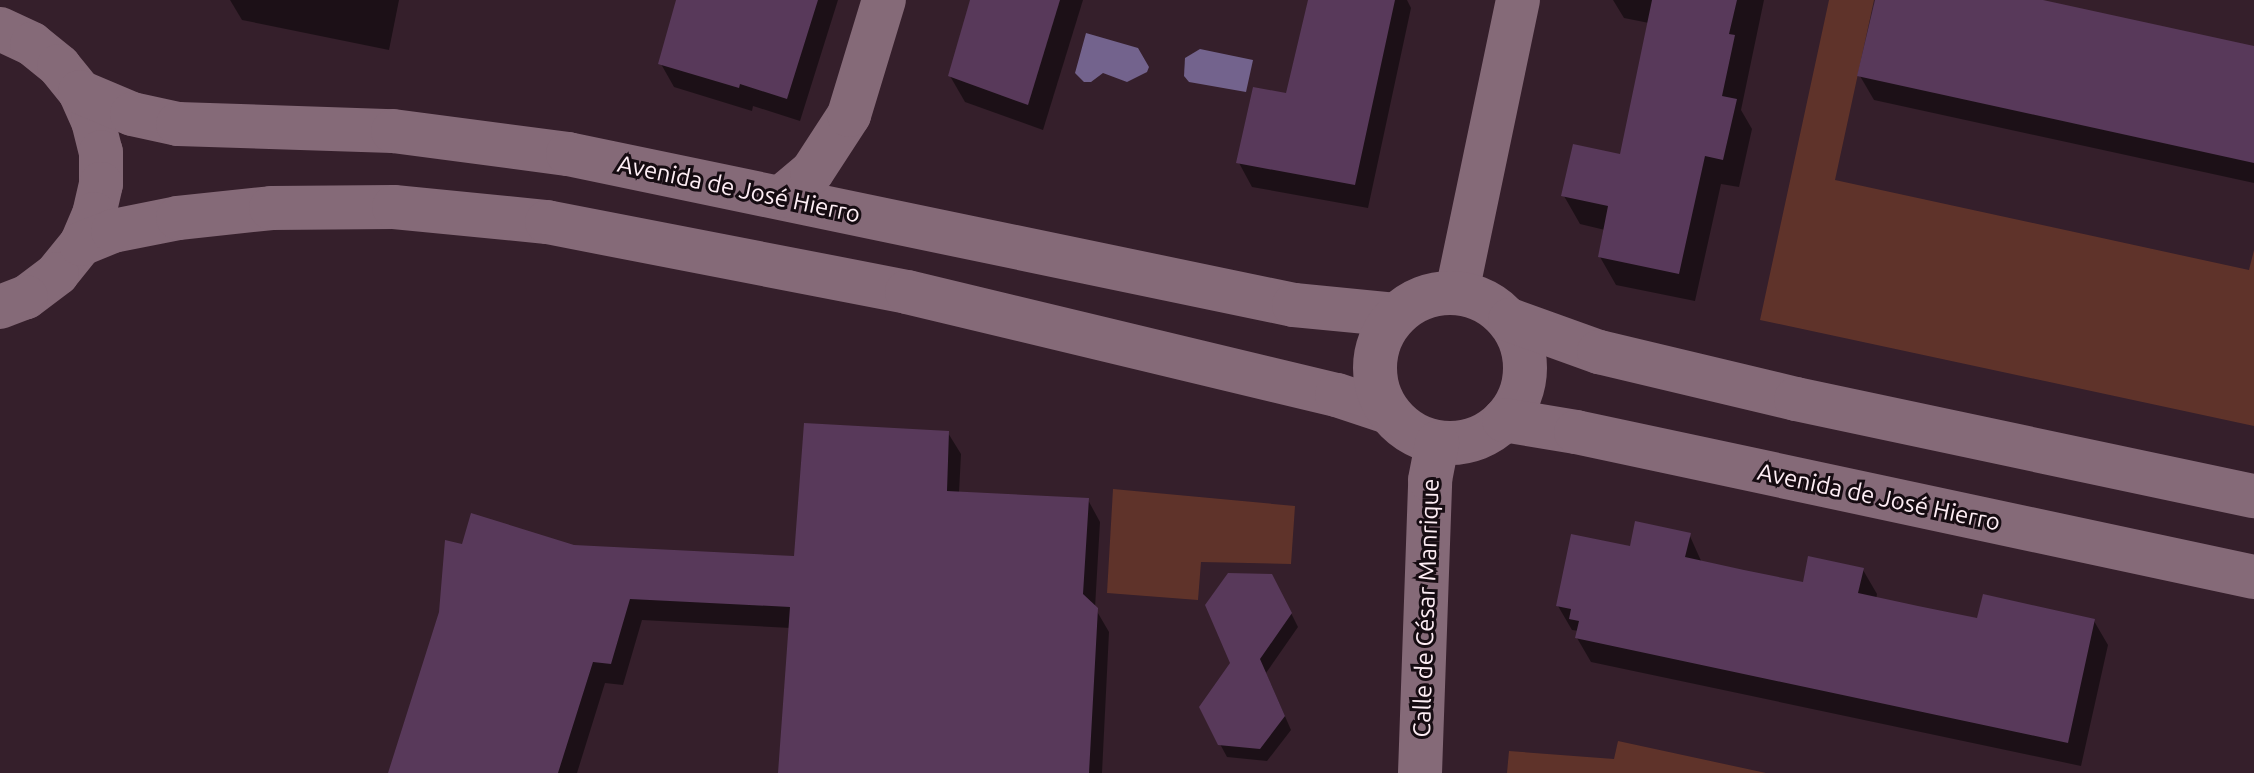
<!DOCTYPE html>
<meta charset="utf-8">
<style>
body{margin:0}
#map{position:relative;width:2254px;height:773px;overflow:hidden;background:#351f2b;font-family:Ubuntu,sans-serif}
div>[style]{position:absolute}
.green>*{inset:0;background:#5f332a}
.water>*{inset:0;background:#73638d}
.shadow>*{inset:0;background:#0007}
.building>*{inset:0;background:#58395a}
.street>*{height:44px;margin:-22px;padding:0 22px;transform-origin:22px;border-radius:22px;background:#856a78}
.street>.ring{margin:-22px;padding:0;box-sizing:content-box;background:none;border:44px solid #856a78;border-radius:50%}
span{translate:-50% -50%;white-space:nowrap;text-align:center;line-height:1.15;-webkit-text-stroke:6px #160c12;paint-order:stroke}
.street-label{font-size:24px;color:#feeef5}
</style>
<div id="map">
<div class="green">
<div style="clip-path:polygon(1829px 0,1874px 0,1835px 180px,2249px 270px,2254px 250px,2254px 426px,1760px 320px)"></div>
<div style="clip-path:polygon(1113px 489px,1295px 506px,1291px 564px,1201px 562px,1198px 600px,1107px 593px)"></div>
<div style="clip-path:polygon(1618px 741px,1766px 773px,1507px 773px,1509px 751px,1614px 759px)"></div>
</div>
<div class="water">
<div style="clip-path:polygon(1086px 33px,1138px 48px,1149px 67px,1147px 72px,1127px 82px,1103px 73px,1091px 82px,1084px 82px,1075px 73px)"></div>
<div style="clip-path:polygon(1200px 49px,1253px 60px,1246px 92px,1189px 82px,1184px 76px,1185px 58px)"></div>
</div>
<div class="shadow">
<div style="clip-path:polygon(230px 0,399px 0,389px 50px,242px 20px)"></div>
<div style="clip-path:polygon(680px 0,838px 0,800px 121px,753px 106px,752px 111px,674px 87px,661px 64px)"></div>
<div style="clip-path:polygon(973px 0,1083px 0,1043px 130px,965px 102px,950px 76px)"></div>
<div style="clip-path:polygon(1309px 0,1407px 0,1411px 8px,1368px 208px,1252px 187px,1239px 163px,1288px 96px)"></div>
<div style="clip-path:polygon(1613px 0,1764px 0,1741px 110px,1752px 129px,1739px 187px,1721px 184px,1695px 301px,1616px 285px,1600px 257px,1605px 230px,1580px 224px,1564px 196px,1621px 157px,1649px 23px,1624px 18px)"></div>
<div style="clip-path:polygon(1877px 0,2037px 0,2254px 47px,2254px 183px,1874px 100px,1860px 76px)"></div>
<div style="clip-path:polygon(948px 433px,961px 454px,959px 493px,1088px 500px,1100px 522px,1095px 608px,1109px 632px,1102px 773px,780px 773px,791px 628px,642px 620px,623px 685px,605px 683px,577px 773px,390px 773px,463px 546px,574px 547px,796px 558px)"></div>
<div style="clip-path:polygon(1689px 534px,1702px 563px,1805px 584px,1863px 570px,1877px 594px,1876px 599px,1979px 621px,2094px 621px,2108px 645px,2081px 766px,1591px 662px,1577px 638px,1579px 631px,1572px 630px,1558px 606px,1632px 548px)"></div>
<div style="clip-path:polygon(1279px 589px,1298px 627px,1266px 673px,1291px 730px,1267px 761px,1227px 757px,1220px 744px)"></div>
</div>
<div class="building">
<div style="clip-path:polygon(676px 0,818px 0,787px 99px,740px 84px,739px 88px,658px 64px)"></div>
<div style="clip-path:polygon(970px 0,1060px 0,1028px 105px,948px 76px)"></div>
<div style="clip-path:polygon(1308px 0,1395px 0,1355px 185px,1236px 163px,1253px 87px,1286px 93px)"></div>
<div style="clip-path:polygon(1652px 0,1737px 0,1729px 34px,1735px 35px,1722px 96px,1737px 99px,1723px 160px,1705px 156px,1679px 274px,1598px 257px,1608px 206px,1561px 196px,1573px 144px,1620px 154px)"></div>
<div style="clip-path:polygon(1875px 0,2043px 0,2254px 46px,2254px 163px,1857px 76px)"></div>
<div style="clip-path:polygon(804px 423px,949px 431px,947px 491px,1089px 498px,1083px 594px,1098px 608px,1089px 773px,778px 773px,790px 607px,630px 599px,611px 664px,593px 662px,558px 773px,388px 773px,439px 612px,445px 540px,462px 544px,471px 513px,574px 545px,794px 556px)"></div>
<div style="clip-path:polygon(1635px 521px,1691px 533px,1685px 557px,1744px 570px,1803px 582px,1808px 556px,1864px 568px,1858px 593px,1918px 606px,1977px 618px,1983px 594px,2095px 619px,2068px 743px,1575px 638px,1579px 621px,1569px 619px,1571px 609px,1556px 606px,1571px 534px,1630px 546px)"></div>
<div style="clip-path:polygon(1228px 573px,1272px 574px,1292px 613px,1260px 659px,1285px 716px,1260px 749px,1218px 745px,1199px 707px,1230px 663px,1205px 605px)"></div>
</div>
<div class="street">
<div style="left:0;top:29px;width:35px;rotate:25deg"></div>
<div style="left:32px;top:44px;width:35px;rotate:39deg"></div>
<div style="left:59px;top:66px;width:33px;rotate:51deg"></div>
<div style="left:80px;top:92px;width:32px;rotate:66deg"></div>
<div style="left:93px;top:121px;width:32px;rotate:76deg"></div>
<div style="left:101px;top:152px;width:32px;rotate:90deg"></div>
<div style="left:101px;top:184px;width:31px;rotate:103deg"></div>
<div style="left:94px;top:214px;width:33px;rotate:113deg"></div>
<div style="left:81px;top:244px;width:38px;rotate:129deg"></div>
<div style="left:57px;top:274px;width:39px;rotate:143deg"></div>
<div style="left:26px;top:297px;width:28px;rotate:159deg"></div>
<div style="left:80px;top:92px;width:56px;rotate:22.9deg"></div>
<div style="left:132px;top:114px;width:47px;rotate:12.3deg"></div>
<div style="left:178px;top:124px;width:215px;rotate:1.9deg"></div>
<div style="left:393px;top:131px;width:177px;rotate:7.5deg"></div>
<div style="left:568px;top:154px;width:742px;rotate:11.75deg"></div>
<div style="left:1294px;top:305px;width:102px;rotate:5.6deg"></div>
<div style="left:783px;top:196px;width:38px;rotate:-40deg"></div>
<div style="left:812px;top:172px;width:68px;rotate:-57deg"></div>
<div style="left:849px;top:115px;width:120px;rotate:-73.1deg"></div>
<div style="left:81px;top:244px;width:35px;rotate:-22deg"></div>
<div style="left:113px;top:231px;width:66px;rotate:-11.3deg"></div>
<div style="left:178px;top:218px;width:94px;rotate:-6.1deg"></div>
<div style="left:271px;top:208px;width:123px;rotate:-0.5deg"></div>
<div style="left:394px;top:207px;width:154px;rotate:5.6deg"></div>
<div style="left:547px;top:222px;width:367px;rotate:11deg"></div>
<div style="left:907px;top:292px;width:442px;rotate:13.5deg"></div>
<div style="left:1337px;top:395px;width:54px;rotate:18.4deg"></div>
<div style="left:1457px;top:292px;width:298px;rotate:-78.2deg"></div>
<div class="ring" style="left:1375px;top:293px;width:106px;height:106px"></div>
<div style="left:1510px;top:320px;width:95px;rotate:19.8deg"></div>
<div style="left:1599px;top:352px;width:203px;rotate:13.4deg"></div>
<div style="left:1796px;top:399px;width:468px;rotate:12deg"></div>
<div style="left:1504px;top:420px;width:73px;rotate:9.5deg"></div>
<div style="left:1576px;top:432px;width:693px;rotate:12.07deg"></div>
<div style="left:1420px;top:773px;width:293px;rotate:-88deg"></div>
<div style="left:1430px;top:480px;width:38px;rotate:-79deg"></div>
</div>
<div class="street-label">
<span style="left:739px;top:189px;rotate:12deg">Avenida de José Hierro</span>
<span style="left:1879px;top:497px;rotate:12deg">Avenida de José Hierro</span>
<span style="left:1426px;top:608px;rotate:-88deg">Calle de César Manrique</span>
</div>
</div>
